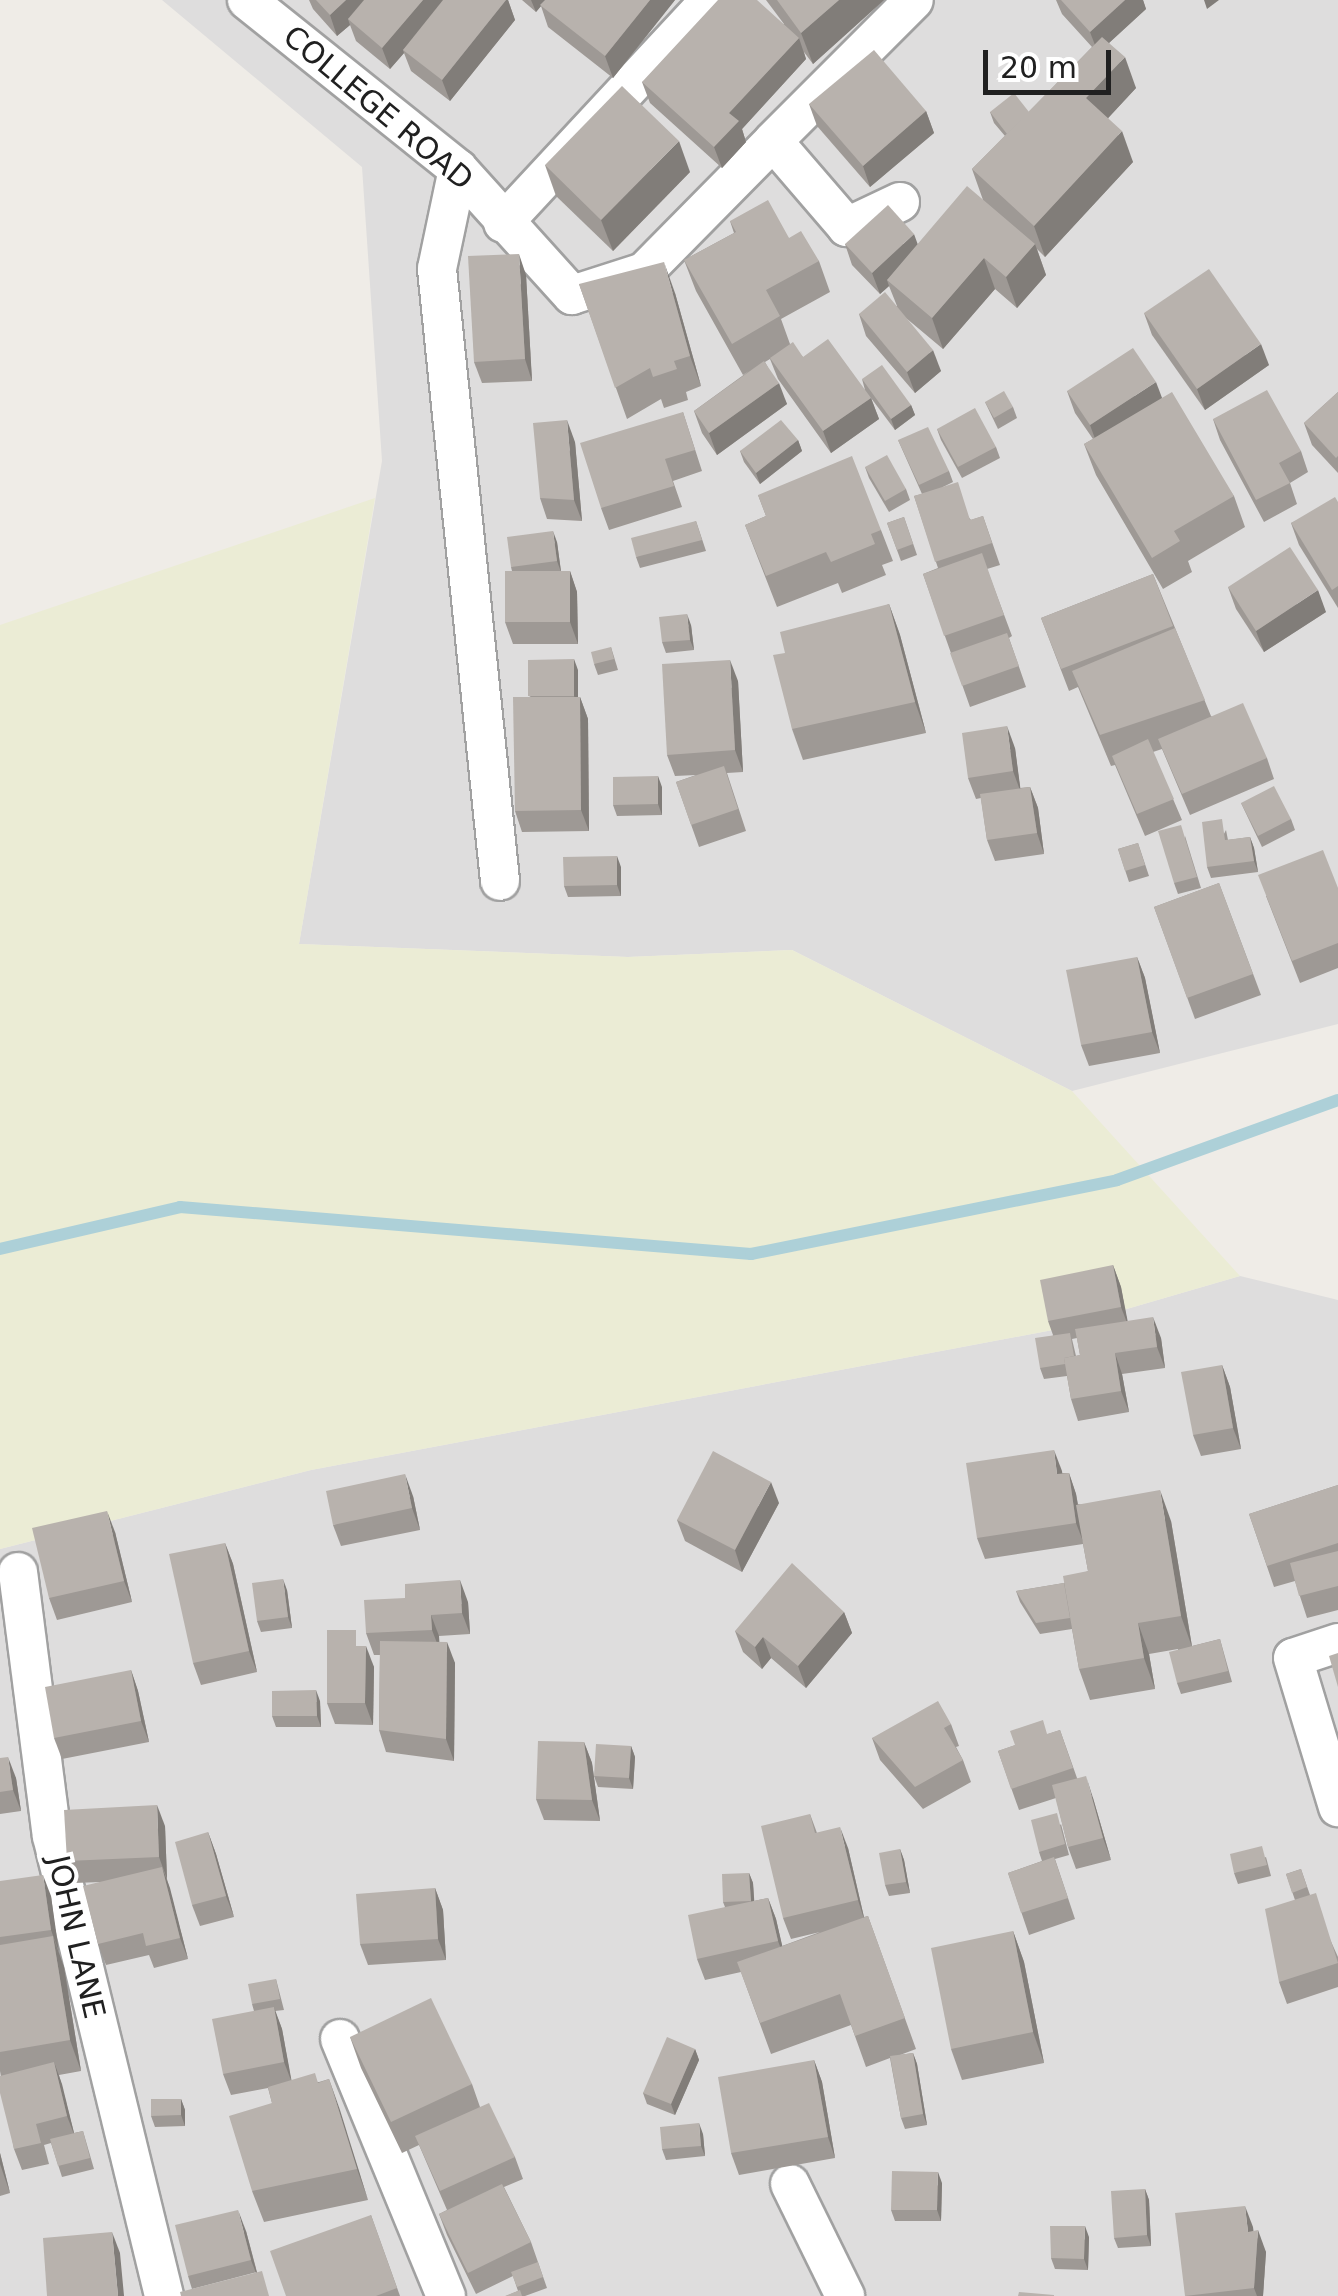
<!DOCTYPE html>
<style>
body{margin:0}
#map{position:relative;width:1338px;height:2296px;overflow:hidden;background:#efece7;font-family:"DejaVu Sans",sans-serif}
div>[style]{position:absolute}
.residential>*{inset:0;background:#dedddd}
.farmland>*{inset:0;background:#ebecd5}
.stream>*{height:12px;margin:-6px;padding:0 6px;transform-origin:6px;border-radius:6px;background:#add0d8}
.roads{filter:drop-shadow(2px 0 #a1a1a1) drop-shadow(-2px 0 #a1a1a1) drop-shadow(0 2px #a1a1a1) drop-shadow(0 -2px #a1a1a1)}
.minor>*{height:38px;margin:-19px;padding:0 19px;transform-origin:19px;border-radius:19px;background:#fff}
.wall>*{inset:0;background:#9e9995}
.shaded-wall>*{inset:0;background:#817d79}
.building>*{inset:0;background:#b8b2ad}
span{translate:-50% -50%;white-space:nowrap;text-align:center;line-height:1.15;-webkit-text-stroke:8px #fff;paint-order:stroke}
.street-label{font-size:30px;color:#202020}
.scale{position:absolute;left:983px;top:50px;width:128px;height:45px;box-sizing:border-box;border:5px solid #202020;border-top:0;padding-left:12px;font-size:30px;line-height:35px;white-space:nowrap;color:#202020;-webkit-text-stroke:8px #fff;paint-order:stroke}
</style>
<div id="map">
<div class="residential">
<div style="clip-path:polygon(162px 0,1338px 0,1338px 1024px,1072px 1091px,792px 950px,628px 957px,299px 944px,382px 461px,362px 167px)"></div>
<div style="clip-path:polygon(1240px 1276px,1338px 1300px,1338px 2296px,0 2296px,0 1549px,311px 1470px,1058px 1329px)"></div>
</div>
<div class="farmland">
<div style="clip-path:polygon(375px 498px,299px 944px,628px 957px,792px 950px,1072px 1091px,1240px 1276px,1058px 1329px,311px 1470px,0 1549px,0 625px)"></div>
</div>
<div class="stream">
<div style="left:0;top:1249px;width:185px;rotate:-13.1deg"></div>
<div style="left:180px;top:1207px;width:573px;rotate:4.71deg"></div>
<div style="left:751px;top:1254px;width:373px;rotate:-11.4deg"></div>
<div style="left:1117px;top:1180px;width:235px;rotate:-19.9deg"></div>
</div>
<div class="roads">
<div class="minor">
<div style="left:247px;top:0;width:270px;rotate:38.7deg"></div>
<div style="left:458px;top:169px;width:170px;rotate:47.9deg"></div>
<div style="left:572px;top:295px;width:76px;rotate:-17.7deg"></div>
<div style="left:644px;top:272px;width:184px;rotate:-45.4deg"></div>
<div style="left:458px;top:169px;width:102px;rotate:101.9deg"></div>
<div style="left:437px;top:269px;width:615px;rotate:84.12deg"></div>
<div style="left:900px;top:202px;width:59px;rotate:154.7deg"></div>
<div style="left:847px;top:227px;width:113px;rotate:-130.7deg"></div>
<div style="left:773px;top:141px;width:199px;rotate:-45deg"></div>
<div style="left:503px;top:223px;width:304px;rotate:-47.1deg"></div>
<div style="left:18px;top:1572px;width:266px;rotate:82.7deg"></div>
<div style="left:52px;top:1836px;width:473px;rotate:76.3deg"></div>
<div style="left:1338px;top:1643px;width:47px;rotate:161.6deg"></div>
<div style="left:1293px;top:1658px;width:156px;rotate:73.2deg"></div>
<div style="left:340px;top:2039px;width:278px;rotate:67.6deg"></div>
<div style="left:790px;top:2184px;width:125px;rotate:63.8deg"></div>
</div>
</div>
<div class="wall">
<div style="clip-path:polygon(309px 0,508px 0,515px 20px,450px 101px,411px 71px,404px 53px,390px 69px,356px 41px,350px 25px,337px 36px,313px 9px)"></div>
<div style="clip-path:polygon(522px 0,675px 0,613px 78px,548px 27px,541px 6px,536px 12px)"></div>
<div style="clip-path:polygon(766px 0,884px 0,813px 64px,804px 52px,806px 59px,742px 129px,746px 142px,722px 168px,650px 103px,642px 82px,784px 24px)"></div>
<div style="clip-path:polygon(1056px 0,1143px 0,1146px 9px,1109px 43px,1136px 88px,1108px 118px,1133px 162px,1045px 257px,1037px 249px,1046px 275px,1017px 308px,995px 289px,943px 349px,906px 318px,941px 371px,915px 393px,866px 336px,859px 314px,897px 306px,889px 286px,880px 294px,852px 265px,845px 244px,918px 244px,983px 200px,972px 169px,1005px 136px,994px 123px,990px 112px,1029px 112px,1092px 47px,1062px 14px)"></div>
<div style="clip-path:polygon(809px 104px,926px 111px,934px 133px,870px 187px,817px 126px)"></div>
<div style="clip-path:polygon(545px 165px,690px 172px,613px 251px,556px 196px)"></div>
<div style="clip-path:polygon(730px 221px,789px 238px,819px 261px,830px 292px,781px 319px,790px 344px,803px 357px,865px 390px,862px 379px,911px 405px,915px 415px,895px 430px,871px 398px,879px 419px,831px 453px,778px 379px,770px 359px,765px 362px,787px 404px,717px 455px,702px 433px,694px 411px,749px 371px,743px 375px,696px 291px,684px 260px,734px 233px)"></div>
<div style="clip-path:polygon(526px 275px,532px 381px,482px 383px,474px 362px)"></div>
<div style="clip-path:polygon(579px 284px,675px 293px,701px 386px,686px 392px,688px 400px,664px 408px,661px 399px,627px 419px)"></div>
<div style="clip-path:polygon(1144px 313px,1269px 365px,1205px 410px,1152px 335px)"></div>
<div style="clip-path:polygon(1067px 391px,1162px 398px,1234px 496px,1245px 527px,1188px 561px,1192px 572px,1163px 589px,1096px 475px,1084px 444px,1093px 439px,1075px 413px)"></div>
<div style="clip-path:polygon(1338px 392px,1338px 473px,1312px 445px,1304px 423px)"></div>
<div style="clip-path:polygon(985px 402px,1013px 407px,1017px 418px,998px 429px)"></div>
<div style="clip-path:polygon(683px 412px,702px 471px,673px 481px,682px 507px,609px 530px,601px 508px)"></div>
<div style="clip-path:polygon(1213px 419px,1301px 451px,1308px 472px,1290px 483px,1297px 504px,1264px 522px,1220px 440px)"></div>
<div style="clip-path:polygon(937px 429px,996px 447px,1000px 458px,962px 478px,941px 440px)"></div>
<div style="clip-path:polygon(798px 440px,802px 451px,760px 484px,744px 462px,740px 451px)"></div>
<div style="clip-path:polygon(898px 440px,949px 471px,953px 482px,943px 487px,971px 520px,983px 516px,1000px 565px,987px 569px,1012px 636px,1009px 638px,1026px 687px,970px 707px,923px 574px,938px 568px,914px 496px,922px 494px)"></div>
<div style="clip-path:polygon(575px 442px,582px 521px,547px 519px,540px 498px)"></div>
<div style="clip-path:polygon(865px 467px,906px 489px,910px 500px,889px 512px,869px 478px)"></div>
<div style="clip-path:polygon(758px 495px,881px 530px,893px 561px,882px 565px,886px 575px,842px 593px,838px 583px,777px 607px,745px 525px,766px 516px)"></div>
<div style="clip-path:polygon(1338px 502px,1338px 608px,1299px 545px,1291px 523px)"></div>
<div style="clip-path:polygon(904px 517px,917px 555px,901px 561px,887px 523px)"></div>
<div style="clip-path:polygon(696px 521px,706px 551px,640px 568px,636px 557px)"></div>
<div style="clip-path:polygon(557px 542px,561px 571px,570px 571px,577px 592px,578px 644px,513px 644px,505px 622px,512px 571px,511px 567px)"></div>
<div style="clip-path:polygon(1153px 574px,1211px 716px,1267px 758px,1274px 779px,1190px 815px,1162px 749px,1153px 752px,1182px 820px,1145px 836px,1115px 765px,1111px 766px,1078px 687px,1069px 691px,1041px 618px)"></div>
<div style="clip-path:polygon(1228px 587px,1326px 612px,1264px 652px,1236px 609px)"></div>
<div style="clip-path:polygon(889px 604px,900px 635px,926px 733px,803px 760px,792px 729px,785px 653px)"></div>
<div style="clip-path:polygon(691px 625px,694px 650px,666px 653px,662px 642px)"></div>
<div style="clip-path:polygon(611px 647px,618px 670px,598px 675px,594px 664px)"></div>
<div style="clip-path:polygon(578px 670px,578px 697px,580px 697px,588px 719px,589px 831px,522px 832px,515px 811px,529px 697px)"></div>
<div style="clip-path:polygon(738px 681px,743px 772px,727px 773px,746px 831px,699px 847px,676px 782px,696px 775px,675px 776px,667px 755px)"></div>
<div style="clip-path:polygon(1015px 748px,1020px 788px,1030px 787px,1038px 808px,1044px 854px,995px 861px,987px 840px,981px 798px,976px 799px,968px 778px)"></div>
<div style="clip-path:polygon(662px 787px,662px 815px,617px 816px,613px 805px)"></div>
<div style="clip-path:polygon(1241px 803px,1291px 819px,1295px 830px,1262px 847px)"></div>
<div style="clip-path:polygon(1226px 830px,1228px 840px,1250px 837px,1254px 848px,1258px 872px,1211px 878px,1207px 867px)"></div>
<div style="clip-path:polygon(1185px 836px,1201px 888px,1178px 894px,1174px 883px)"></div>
<div style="clip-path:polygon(1138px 843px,1149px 876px,1129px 882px,1118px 849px)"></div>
<div style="clip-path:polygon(621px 867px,621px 896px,568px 897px,564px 886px)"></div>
<div style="clip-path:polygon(1219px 883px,1261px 995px,1195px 1019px,1154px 907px)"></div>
<div style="clip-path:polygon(1338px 888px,1338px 968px,1300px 983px,1266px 896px)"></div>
<div style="clip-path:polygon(1137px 957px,1145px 978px,1160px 1053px,1089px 1066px,1081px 1045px)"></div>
<div style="clip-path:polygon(evenodd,1113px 1265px,1121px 1287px,1127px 1321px,1161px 1338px,1165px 1368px,1122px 1374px,1129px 1412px,1078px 1421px,1071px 1399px,1067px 1376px,1044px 1379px,1040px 1368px,1053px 1335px,1048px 1321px,1113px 1265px,1077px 1338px,1080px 1355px,1076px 1356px,1072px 1339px,1077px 1338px)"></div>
<div style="clip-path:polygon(1222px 1365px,1230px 1387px,1241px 1449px,1201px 1456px,1193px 1435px)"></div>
<div style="clip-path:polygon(1062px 1473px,1069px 1473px,1076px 1494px,1078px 1504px,1171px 1521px,1192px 1646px,1220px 1639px,1232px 1682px,1181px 1694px,1177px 1683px,1178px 1649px,1149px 1654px,1155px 1689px,1090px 1700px,1079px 1669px,1072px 1629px,1040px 1634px,1020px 1602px,1016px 1591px,1064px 1583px,1088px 1571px,1083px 1544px,985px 1559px,977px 1538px)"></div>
<div style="clip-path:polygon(1338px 1485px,1338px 1610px,1307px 1618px,1295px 1581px,1274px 1587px,1249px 1514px)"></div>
<div style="clip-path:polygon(413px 1496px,420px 1530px,341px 1546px,333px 1525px)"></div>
<div style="clip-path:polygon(779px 1503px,742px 1572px,685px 1541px,677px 1520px)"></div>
<div style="clip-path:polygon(115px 1532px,132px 1602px,57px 1620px,49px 1598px)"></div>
<div style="clip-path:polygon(225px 1543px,233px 1564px,257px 1672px,201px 1685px,193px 1663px)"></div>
<div style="clip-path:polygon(287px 1590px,292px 1628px,261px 1632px,257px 1621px)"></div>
<div style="clip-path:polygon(468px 1602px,470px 1634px,439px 1636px,439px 1642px,455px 1663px,454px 1761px,386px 1752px,379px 1730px,380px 1655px,374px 1655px,366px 1633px)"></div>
<div style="clip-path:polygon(844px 1612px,852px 1633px,806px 1688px,771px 1658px,762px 1669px,743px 1652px,735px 1631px)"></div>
<div style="clip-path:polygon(362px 1646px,374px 1667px,373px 1725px,335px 1724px,327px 1703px)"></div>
<div style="clip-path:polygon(131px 1670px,138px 1691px,149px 1742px,62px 1759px,54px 1738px)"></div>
<div style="clip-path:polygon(320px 1701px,321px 1727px,276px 1727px,272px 1716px)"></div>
<div style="clip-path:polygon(951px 1724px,959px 1746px,956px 1747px,963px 1760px,971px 1782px,923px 1809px,880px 1760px,872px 1738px)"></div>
<div style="clip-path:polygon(1060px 1730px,1077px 1778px,1093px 1798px,1111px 1860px,1076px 1869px,1068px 1847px,1056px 1798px,1019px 1810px,998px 1751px)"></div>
<div style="clip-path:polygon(584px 1742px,592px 1763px,600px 1821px,544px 1820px,536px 1799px)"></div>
<div style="clip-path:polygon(631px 1746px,635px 1757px,633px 1789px,598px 1787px,594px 1776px)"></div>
<div style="clip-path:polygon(0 1758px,16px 1778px,21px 1811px,0 1814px)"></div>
<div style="clip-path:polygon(810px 1814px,817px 1833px,848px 1848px,864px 1917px,868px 1916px,916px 2049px,900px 2055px,913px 2053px,917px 2064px,927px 2125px,905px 2129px,901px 2118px,890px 2058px,866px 2067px,851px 2025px,771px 2054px,741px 1972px,705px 1980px,697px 1959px,725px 1907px,723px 1902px,749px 1873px,753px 1883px,754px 1901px,768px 1898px,776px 1919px,782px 1946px,820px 1932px,791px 1939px,783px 1918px)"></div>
<div style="clip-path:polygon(1061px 1824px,1069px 1855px,1055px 1859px,1075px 1919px,1029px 1935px,1008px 1873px,1042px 1861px,1039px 1852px)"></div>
<div style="clip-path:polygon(165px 1826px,167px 1879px,188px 1959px,154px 1968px,149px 1955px,106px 1965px,98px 1944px,101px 1882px,74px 1883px,67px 1861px)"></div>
<div style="clip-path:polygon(208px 1832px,216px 1854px,234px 1917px,200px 1926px,192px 1905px)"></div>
<div style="clip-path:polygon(900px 1849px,904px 1860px,910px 1893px,889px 1896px,885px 1885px)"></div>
<div style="clip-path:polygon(1266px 1857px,1271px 1876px,1238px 1884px,1234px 1873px)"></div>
<div style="clip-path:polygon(1301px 1869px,1310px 1895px,1338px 1957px,1338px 1987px,1287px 2004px,1279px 1982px,1295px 1900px,1286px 1874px)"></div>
<div style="clip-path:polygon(0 1881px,51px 1896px,58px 1952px,64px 1967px,81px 2071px,59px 2075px,74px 2133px,83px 2131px,94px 2169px,62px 2177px,51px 2143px,44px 2145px,49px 2164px,22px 2170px,14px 2149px,0 2071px)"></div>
<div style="clip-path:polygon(435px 1888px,443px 1910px,446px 1960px,368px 1965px,360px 1944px)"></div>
<div style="clip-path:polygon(1013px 1931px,1024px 1962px,1044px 2063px,962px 2080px,951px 2049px)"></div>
<div style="clip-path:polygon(276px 1979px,284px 2010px,275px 2011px,282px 2029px,291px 2080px,319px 2082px,329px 2079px,368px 2200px,264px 2222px,252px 2191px,272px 2103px,268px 2088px,231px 2095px,223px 2074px,254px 2011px,252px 2004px)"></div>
<div style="clip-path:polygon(350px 2037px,472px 2084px,480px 2107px,515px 2157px,523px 2179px,504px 2187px,531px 2242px,547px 2288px,525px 2296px,506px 2296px,518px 2291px,513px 2276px,476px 2294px,447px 2235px,439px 2214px,447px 2210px,419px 2145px,402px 2153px,361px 2068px)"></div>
<div style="clip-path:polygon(695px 2049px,699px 2060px,675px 2115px,647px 2104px,643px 2093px)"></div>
<div style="clip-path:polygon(814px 2060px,822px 2082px,835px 2158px,739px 2175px,731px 2153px)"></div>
<div style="clip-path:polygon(181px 2099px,185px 2110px,185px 2126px,155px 2127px,151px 2116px)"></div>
<div style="clip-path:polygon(703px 2134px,705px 2156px,666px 2160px,662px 2149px)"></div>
<div style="clip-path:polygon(0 2153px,10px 2193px,0 2196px)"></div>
<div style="clip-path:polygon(942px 2183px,941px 2221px,895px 2221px,891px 2210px)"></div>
<div style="clip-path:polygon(1145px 2189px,1149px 2200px,1151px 2246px,1118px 2248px,1114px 2238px)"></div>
<div style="clip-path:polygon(371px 2215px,400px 2296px,286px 2296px)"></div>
<div style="clip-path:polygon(1253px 2227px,1253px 2231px,1266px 2252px,1263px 2296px,1185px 2296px)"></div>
<div style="clip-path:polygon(246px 2231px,257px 2272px,192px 2289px,188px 2276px)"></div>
<div style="clip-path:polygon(1089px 2237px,1088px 2270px,1055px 2269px,1051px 2258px)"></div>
</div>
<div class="shaded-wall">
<div style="clip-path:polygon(346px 0,378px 0,348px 19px,350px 25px,337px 36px,330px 15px)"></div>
<div style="clip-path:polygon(423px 0,449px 0,403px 50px,404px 53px,390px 69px,382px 48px)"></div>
<div style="clip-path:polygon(506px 0,508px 0,515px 20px,450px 101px,442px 80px)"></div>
<div style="clip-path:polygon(531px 0,546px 0,536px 12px)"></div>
<div style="clip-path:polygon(650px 0,675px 0,613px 78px,605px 56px)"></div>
<div style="clip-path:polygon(839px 0,884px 0,813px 64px,801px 33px)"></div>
<div style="clip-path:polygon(1125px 0,1143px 0,1146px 9px,1098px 53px,1090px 32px)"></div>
<div style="clip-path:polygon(1204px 0,1219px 0,1207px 9px)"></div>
<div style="clip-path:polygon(799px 38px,806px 59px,742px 129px,746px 142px,722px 168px,714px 147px,729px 113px)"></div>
<div style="clip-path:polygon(1125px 57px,1136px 88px,1098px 129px,1086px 98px)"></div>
<div style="clip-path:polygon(926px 111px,934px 133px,870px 187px,863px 166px)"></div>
<div style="clip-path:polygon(1122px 131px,1133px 162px,1045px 257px,1034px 226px)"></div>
<div style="clip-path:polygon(679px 141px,690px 172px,613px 251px,601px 220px)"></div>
<div style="clip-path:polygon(914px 234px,922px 256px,887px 280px,889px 286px,880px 294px,872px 273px)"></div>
<div style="clip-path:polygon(1035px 244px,1046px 275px,1017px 308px,1006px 277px)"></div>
<div style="clip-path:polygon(519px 254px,526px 275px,532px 381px,525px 359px)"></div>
<div style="clip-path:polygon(984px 258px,995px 289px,943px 349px,932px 318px)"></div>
<div style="clip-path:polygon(664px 262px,675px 293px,701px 386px,690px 356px)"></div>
<div style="clip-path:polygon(1261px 344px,1269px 365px,1205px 410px,1197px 389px)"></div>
<div style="clip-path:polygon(933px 350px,941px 371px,915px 393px,907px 372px)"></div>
<div style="clip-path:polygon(1156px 382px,1164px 403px,1098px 447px,1090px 425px)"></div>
<div style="clip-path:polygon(779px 383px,787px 404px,717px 455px,709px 433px)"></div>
<div style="clip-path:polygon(871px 398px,879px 419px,831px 453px,823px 431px)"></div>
<div style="clip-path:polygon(911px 405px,915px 415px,895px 430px,891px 419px)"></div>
<div style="clip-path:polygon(567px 420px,575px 442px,582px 521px,574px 500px)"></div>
<div style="clip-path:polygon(798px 440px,802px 451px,760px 484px,756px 473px)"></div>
<div style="clip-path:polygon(553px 531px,557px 542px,561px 572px,557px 561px)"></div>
<div style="clip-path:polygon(570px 571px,577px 592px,578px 644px,570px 622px)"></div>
<div style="clip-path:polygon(1318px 590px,1326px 612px,1264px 652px,1256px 631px)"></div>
<div style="clip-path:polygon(889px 604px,900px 635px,926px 733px,915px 702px)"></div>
<div style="clip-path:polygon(687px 614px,691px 625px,694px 650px,690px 640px)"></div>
<div style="clip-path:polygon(574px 659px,578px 670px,578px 707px,574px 696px)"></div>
<div style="clip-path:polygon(730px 660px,738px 681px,743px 772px,735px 750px)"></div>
<div style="clip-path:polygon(580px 697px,588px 719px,589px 831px,581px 810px)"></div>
<div style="clip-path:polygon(1007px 726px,1015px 748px,1021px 793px,1013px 771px)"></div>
<div style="clip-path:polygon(658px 776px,662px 787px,662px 815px,658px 804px)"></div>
<div style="clip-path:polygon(1030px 787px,1038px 808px,1044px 854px,1037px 833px)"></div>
<div style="clip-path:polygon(1250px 837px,1254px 848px,1258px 872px,1254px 861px)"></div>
<div style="clip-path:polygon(617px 856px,621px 867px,621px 896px,617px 885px)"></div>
<div style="clip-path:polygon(1137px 957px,1145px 978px,1160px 1053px,1152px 1032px)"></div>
<div style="clip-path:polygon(1113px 1265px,1121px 1287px,1129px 1328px,1121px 1307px)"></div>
<div style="clip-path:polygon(1153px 1317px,1161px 1338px,1165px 1368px,1157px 1347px)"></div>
<div style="clip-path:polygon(1115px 1353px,1122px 1374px,1129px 1412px,1121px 1391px)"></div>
<div style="clip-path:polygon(1222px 1365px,1230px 1387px,1241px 1449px,1233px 1428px)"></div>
<div style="clip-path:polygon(1054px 1450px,1062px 1471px,1065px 1495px,1057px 1474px)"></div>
<div style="clip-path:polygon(1069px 1473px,1076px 1494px,1084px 1544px,1076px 1523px)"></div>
<div style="clip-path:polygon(405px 1474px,413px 1496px,420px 1530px,412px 1508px)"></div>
<div style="clip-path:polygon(771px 1482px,779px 1503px,742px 1572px,735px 1550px)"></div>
<div style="clip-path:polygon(1160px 1490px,1171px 1521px,1192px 1647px,1181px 1616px)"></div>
<div style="clip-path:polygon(107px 1511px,115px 1532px,132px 1602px,124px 1581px)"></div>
<div style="clip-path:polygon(225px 1543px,233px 1564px,257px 1672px,249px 1651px)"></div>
<div style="clip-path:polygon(283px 1579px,287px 1590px,292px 1628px,288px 1617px)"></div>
<div style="clip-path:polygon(460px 1580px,468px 1602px,470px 1634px,462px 1613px)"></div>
<div style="clip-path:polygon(844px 1612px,852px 1633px,806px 1688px,798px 1666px)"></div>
<div style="clip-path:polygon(431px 1615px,439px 1636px,440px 1651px,432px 1630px)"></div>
<div style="clip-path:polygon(1138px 1623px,1149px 1654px,1155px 1689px,1144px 1658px)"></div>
<div style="clip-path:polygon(763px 1637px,771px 1658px,762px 1669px,755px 1647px)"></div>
<div style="clip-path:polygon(447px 1642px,455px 1663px,454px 1761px,446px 1739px)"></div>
<div style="clip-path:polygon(366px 1646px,374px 1667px,373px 1725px,365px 1703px)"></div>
<div style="clip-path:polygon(131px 1670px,138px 1691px,149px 1742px,141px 1721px)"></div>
<div style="clip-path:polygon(316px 1690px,320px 1701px,321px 1727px,317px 1716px)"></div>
<div style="clip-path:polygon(584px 1742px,592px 1763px,600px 1821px,592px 1800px)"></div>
<div style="clip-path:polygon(631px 1746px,635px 1757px,633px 1789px,629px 1778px)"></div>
<div style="clip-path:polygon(8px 1757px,16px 1778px,21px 1811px,13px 1790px)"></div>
<div style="clip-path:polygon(1086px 1776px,1093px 1798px,1111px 1860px,1103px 1838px)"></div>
<div style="clip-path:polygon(157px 1805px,165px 1826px,167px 1879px,159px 1857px)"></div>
<div style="clip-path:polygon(840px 1827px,848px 1848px,865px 1922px,858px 1900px)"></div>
<div style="clip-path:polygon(208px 1832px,216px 1854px,234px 1917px,226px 1896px)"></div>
<div style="clip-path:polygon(900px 1849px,904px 1860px,910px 1893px,906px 1882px)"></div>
<div style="clip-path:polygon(162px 1867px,170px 1888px,188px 1959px,180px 1938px)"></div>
<div style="clip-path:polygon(749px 1873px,753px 1883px,755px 1912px,751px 1901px)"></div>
<div style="clip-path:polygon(43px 1875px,51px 1896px,59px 1952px,51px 1930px)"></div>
<div style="clip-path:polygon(435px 1888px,443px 1910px,446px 1960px,438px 1939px)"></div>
<div style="clip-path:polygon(768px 1898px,776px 1919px,786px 1962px,778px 1941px)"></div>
<div style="clip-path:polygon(1013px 1931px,1024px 1962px,1044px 2063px,1033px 2032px)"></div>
<div style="clip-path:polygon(53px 1936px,64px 1967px,81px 2071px,70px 2040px)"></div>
<div style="clip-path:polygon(274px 2007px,282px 2029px,292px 2083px,284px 2062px)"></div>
<div style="clip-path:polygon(695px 2049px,699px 2060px,675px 2115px,671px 2104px)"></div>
<div style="clip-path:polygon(913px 2053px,917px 2064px,927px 2125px,923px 2114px)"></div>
<div style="clip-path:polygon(814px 2060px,822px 2082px,835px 2158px,828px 2137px)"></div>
<div style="clip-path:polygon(54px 2062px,62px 2084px,75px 2137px,67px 2116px)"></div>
<div style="clip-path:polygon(329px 2079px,340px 2110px,368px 2200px,357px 2169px)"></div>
<div style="clip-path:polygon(181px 2099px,185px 2110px,185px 2126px,181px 2115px)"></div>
<div style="clip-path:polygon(699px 2123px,703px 2134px,705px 2156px,701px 2146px)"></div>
<div style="clip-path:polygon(0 2153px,10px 2193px,0 2164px)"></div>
<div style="clip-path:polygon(938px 2172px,942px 2183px,941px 2221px,937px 2210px)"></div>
<div style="clip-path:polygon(1145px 2189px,1149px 2200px,1151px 2246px,1147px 2235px)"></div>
<div style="clip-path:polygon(1245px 2206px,1253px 2227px,1256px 2253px,1248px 2232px)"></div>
<div style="clip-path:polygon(238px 2210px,246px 2231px,259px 2281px,251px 2260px)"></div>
<div style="clip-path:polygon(1085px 2226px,1089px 2237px,1088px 2270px,1084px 2259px)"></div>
<div style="clip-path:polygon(1258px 2230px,1266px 2252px,1263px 2296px,1257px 2296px,1254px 2288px)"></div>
<div style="clip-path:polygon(112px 2232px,120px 2253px,124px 2296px,118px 2296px)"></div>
</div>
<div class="building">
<div style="clip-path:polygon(316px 0,346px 0,330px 15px)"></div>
<div style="clip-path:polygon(364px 0,423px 0,382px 48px,348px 19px)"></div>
<div style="clip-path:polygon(443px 0,506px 0,442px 80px,403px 50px)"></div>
<div style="clip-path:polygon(545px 0,650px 0,605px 56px,540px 5px)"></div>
<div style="clip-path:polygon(718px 0,757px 0,799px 38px,729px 113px,739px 121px,714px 147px,642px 82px)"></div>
<div style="clip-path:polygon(777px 0,839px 0,801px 33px)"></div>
<div style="clip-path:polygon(1061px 0,1125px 0,1090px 32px)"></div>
<div style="clip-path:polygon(1102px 37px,1125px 57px,1086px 98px,1122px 131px,1034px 226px,972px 169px)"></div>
<div style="clip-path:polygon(874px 50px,926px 111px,863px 166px,809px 104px)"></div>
<div style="clip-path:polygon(622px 86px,679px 141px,601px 220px,545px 165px)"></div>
<div style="clip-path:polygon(1014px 93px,1029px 112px,1007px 134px,990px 112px)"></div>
<div style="clip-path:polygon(967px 186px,1035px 244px,1006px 277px,984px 258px,932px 318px,887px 280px)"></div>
<div style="clip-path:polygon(768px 200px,789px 238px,801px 231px,819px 261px,766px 290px,780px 316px,732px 344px,684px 260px,736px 232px,730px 221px)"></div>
<div style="clip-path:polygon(888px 205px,914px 234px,872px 273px,845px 244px)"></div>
<div style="clip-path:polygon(519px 254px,525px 359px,474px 362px,468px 256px)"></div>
<div style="clip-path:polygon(664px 262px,690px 356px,674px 361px,677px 369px,653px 377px,650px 368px,615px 388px,579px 284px)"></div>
<div style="clip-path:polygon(1209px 269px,1261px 344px,1197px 389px,1144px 313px)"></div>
<div style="clip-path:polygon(885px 292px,933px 350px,907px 372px,859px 314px)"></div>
<div style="clip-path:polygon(828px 339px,871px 398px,823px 431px,770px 358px,793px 342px,803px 357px)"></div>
<div style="clip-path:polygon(1133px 348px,1156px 382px,1090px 425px,1067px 391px)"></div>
<div style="clip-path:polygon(764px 361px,779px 383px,709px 433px,694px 411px)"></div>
<div style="clip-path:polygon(882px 365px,911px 405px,891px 419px,862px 379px)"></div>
<div style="clip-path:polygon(1267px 390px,1301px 451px,1279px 463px,1290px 483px,1256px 500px,1213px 419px)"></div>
<div style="clip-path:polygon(1004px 391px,1013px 407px,994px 418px,985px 402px)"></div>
<div style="clip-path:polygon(1172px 392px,1234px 496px,1174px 531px,1180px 541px,1152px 558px,1084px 444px)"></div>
<div style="clip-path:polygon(1338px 392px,1338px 456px,1336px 458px,1304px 423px)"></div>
<div style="clip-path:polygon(975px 408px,996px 447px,958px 467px,937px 429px)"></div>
<div style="clip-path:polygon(683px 412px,695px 450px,665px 459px,674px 486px,601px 508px,580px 443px)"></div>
<div style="clip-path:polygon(567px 420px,574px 500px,540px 498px,533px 423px)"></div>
<div style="clip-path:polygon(781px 420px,798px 440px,756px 473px,740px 451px)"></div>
<div style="clip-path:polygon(928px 427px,949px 471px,919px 485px,898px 440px)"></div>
<div style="clip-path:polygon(887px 455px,906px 489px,885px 501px,865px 467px)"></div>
<div style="clip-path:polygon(852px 456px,881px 530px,871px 534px,875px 544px,831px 562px,826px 552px,766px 576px,745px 525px,766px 516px,758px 495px)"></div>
<div style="clip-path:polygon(958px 482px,970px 520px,983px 516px,992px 543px,935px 562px,914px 496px)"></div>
<div style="clip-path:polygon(1335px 497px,1338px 502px,1338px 586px,1332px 590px,1291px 523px)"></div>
<div style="clip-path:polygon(904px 517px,913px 544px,897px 550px,887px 523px)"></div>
<div style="clip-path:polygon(696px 521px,702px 540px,636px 557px,631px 538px)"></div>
<div style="clip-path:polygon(553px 531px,557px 561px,511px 567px,507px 537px)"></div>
<div style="clip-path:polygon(1290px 547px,1318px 590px,1256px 631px,1228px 587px)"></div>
<div style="clip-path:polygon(982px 553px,1004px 615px,944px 636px,923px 574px)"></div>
<div style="clip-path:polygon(505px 571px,570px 571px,570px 622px,505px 622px)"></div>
<div style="clip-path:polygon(1153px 574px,1173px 626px,1061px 669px,1041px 618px)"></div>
<div style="clip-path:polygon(889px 604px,915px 702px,792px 729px,773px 655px,785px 653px,780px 632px)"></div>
<div style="clip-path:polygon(687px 614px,690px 640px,662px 642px,659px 617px)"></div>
<div style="clip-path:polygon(1175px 628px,1205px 700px,1100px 735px,1072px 671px)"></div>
<div style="clip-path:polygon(1007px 633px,1019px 666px,962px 686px,950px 653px)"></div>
<div style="clip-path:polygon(611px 647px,614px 659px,594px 664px,591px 652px)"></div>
<div style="clip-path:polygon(574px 659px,574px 696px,528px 696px,528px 660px)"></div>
<div style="clip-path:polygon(730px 660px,735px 750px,667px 755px,662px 664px)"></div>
<div style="clip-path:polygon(513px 697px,580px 697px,581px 810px,515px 811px)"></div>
<div style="clip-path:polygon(1243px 703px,1267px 758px,1182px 794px,1158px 739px)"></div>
<div style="clip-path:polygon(1007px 726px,1013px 771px,968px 778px,962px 733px)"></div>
<div style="clip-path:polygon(1148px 739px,1174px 799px,1137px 814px,1112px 756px)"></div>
<div style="clip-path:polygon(724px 766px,738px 809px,691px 825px,676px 782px)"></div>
<div style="clip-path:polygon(658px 776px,658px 804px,613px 805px,613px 777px)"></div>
<div style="clip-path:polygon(1274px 786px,1291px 819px,1258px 836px,1241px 803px)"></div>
<div style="clip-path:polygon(1030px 787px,1037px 833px,987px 840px,980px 794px)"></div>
<div style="clip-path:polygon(1222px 819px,1225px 840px,1250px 837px,1254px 861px,1207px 867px,1202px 822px)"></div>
<div style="clip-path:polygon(1181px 825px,1197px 877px,1174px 883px,1158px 831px)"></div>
<div style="clip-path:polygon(1138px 843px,1145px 865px,1125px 871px,1118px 849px)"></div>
<div style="clip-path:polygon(1323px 850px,1338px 888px,1338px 943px,1292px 961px,1258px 875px)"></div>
<div style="clip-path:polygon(617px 856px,617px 885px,564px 886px,563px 857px)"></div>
<div style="clip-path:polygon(1219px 883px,1253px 974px,1187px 998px,1154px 907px)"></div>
<div style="clip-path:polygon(1137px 957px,1152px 1032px,1081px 1045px,1066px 970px)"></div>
<div style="clip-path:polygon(1113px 1265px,1121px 1307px,1048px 1321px,1040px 1280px)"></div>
<div style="clip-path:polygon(1153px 1317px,1157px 1347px,1115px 1353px,1121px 1391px,1071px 1399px,1064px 1358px,1080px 1355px,1075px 1329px)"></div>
<div style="clip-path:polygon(1070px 1333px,1074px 1356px,1064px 1358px,1065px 1364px,1040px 1368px,1035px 1338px)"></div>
<div style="clip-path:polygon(1222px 1365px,1233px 1428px,1193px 1435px,1181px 1372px)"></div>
<div style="clip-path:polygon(1054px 1450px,1057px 1474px,1069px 1473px,1076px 1523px,977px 1538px,966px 1463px)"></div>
<div style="clip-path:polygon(713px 1451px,771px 1482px,735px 1550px,677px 1520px)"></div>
<div style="clip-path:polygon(405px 1474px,412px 1508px,333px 1525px,326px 1491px)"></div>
<div style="clip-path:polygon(1338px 1485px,1338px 1543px,1267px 1566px,1249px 1514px)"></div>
<div style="clip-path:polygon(1160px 1490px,1181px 1616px,1138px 1623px,1144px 1658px,1079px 1669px,1063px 1576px,1088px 1571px,1076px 1505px)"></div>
<div style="clip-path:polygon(107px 1511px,124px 1581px,49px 1598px,32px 1528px)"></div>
<div style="clip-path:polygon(225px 1543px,249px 1651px,193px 1663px,169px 1554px)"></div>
<div style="clip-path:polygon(1338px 1551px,1338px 1586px,1299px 1596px,1290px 1563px)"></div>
<div style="clip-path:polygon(792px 1563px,844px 1612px,798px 1666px,763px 1637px,755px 1647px,735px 1631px)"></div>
<div style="clip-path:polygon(283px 1579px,288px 1617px,257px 1621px,252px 1583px)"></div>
<div style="clip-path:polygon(460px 1580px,462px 1613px,431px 1615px,432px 1630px,366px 1633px,364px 1600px,405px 1598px,405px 1584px)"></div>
<div style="clip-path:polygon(1064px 1583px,1070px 1618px,1036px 1623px,1016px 1591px)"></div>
<div style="clip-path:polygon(327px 1630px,356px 1630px,356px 1646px,366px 1646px,365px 1703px,327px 1703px)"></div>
<div style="clip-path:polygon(1220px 1639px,1228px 1671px,1177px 1683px,1169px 1652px)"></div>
<div style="clip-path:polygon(380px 1641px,447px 1642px,446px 1739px,379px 1730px)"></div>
<div style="clip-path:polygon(1338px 1653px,1338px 1687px,1329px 1656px)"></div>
<div style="clip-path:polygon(131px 1670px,141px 1721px,54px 1738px,45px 1687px)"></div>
<div style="clip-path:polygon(316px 1690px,317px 1716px,272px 1716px,272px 1691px)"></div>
<div style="clip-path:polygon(938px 1701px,951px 1724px,944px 1728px,963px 1760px,915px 1787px,872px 1738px)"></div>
<div style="clip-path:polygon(1043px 1720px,1047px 1734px,1060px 1730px,1073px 1768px,1011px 1789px,998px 1751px,1015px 1745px,1010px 1731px)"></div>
<div style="clip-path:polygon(538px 1741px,584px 1742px,592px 1800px,536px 1799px)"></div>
<div style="clip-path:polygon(596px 1744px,631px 1746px,629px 1778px,594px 1776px)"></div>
<div style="clip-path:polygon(8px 1757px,13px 1790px,0 1792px,0 1758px)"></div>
<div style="clip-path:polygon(1086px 1776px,1103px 1838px,1068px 1847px,1052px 1785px)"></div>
<div style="clip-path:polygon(157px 1805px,159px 1857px,67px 1861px,64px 1810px)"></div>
<div style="clip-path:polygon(1057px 1813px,1065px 1844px,1039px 1852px,1031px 1820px)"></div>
<div style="clip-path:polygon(810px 1814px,815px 1833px,840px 1827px,858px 1900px,783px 1918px,761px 1826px)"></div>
<div style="clip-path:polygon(208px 1832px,226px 1896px,192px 1905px,175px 1842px)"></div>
<div style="clip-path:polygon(1262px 1846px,1267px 1865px,1234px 1873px,1230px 1854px)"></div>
<div style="clip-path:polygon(900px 1849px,906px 1882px,885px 1885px,879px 1853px)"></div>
<div style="clip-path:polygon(1054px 1857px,1068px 1898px,1021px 1913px,1008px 1873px)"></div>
<div style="clip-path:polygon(162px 1867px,180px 1938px,146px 1946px,143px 1933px,98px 1944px,83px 1886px)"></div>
<div style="clip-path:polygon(1301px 1869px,1307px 1887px,1292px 1893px,1286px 1874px)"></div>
<div style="clip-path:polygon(749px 1873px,751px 1901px,723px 1902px,722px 1874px)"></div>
<div style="clip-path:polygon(43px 1875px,51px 1930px,0 1937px,0 1881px)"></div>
<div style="clip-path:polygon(435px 1888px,438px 1939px,360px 1944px,356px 1894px)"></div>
<div style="clip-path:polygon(1316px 1893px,1338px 1963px,1279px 1982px,1265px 1909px)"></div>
<div style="clip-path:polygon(768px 1898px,778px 1941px,697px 1959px,688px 1915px)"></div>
<div style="clip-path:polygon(868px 1916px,905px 2018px,855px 2036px,840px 1994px,760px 2023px,737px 1962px)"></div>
<div style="clip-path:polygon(1013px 1931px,1033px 2032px,951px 2049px,931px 1948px)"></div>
<div style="clip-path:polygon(53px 1936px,70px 2040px,0 2052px,0 1945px)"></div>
<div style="clip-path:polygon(276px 1979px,280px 1999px,252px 2004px,248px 1984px)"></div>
<div style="clip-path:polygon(431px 1998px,472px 2084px,391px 2122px,350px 2037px)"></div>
<div style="clip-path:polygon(274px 2007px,284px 2062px,223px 2074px,212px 2019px)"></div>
<div style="clip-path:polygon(667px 2037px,695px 2049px,671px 2104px,643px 2093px)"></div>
<div style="clip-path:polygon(913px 2053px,923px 2114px,901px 2118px,890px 2056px)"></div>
<div style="clip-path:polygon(814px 2060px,828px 2137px,731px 2153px,718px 2077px)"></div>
<div style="clip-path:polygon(54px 2062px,67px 2116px,36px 2124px,41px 2143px,14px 2149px,0 2093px,0 2076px)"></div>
<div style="clip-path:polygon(315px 2073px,318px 2083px,329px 2079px,357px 2169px,252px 2191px,229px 2116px,272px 2103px,268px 2087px)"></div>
<div style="clip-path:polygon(151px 2099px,181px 2099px,181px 2115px,151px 2116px)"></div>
<div style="clip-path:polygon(489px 2103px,515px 2157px,440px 2191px,415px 2136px)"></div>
<div style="clip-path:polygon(699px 2123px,701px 2146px,662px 2149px,660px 2127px)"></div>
<div style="clip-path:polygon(83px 2131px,90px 2158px,58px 2166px,50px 2139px)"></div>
<div style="clip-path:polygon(892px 2171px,938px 2172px,937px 2210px,891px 2210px)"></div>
<div style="clip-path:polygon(502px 2184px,531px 2242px,468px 2273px,439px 2214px)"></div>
<div style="clip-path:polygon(1145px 2189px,1147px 2235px,1114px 2238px,1111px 2191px)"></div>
<div style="clip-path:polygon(1245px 2206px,1248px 2232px,1258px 2230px,1254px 2288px,1185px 2296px,1175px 2213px)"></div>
<div style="clip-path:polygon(238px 2210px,251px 2260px,188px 2276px,175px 2225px)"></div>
<div style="clip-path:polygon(371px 2215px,397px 2288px,376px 2296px,286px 2296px,270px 2251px)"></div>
<div style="clip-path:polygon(1050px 2226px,1085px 2226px,1084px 2259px,1051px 2258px)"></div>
<div style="clip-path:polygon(112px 2232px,118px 2296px,47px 2296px,43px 2238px)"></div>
<div style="clip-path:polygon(538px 2262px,543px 2277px,517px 2287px,511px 2272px)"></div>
<div style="clip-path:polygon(262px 2271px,269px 2296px,181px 2296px,180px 2292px)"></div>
<div style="clip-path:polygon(520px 2290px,522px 2296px,505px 2296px)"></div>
<div style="clip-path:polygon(1019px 2292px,1054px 2295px,1054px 2296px,1018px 2296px)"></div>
</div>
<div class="street-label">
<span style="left:378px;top:108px;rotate:40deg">COLLEGE ROAD</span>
<span style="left:76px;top:1937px;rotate:77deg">JOHN LANE</span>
</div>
<div class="scale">20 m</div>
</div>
